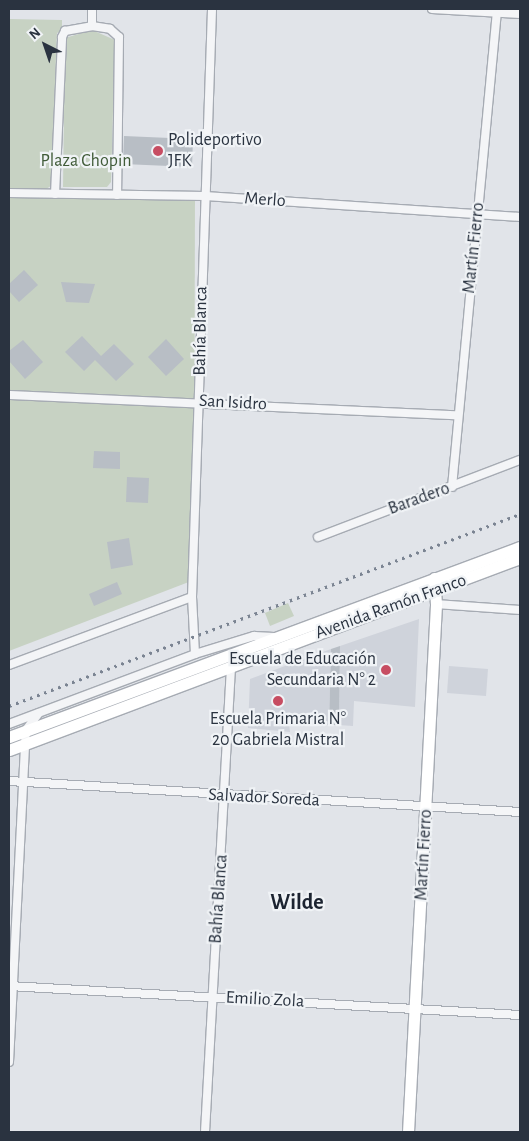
<!DOCTYPE html>
<meta charset="utf-8">
<style>
body{margin:0}
#map{position:relative;width:529px;height:1141px;overflow:hidden;background:#e1e4e9;font-family:"Alegreya Sans",sans-serif}
div>[style]{position:absolute}
.built>*{inset:0;background:#cfd3db}
.green>*{inset:0;background:#c7d2c3}
.building>*{inset:0;background:#b8bec5}
.roads{filter:drop-shadow(1px 0 #a6abb3) drop-shadow(-1px 0 #a6abb3) drop-shadow(0 1px #a6abb3) drop-shadow(0 -1px #a6abb3)}
.street>*{height:8px;margin:-4px;padding:0 4px;transform-origin:4px;border-radius:4px;background:#f4f5f7}
.secondary>*{height:11px;margin:-5.5px;padding:0 5.5px;transform-origin:5.5px;border-radius:5.5px;background:#fff}
.rail>*{height:3px;margin-top:-1.5px;transform-origin:0;background:repeating-linear-gradient(90deg,#7b8492 0 2.5px,transparent 0 7.5px)}
.dots>*{width:14px;height:14px;translate:-50% -50%;box-sizing:border-box;border:2px solid #f0f3f6;border-radius:50%}
span{translate:-50% -50%;white-space:nowrap;text-align:center;line-height:1.15;-webkit-text-stroke:4.5px #f0f3f6;paint-order:stroke}
.poi-label{font-size:18px;color:#2a3340}
.left{translate:0 -50%;text-align:left}
.right{translate:-100% -50%;text-align:right}
.park-label{font-size:18px;color:#405b38}
.street-label{font-size:18px;color:#2a3340}
.district-label{font-size:22px;color:#1c2431;font-weight:700}
.frame{position:absolute;inset:0;border:10px solid #2a3340;pointer-events:none}
.north{position:absolute;left:20px;top:20px;width:50px;height:50px;-webkit-text-stroke:4px #f0f3f6;paint-order:stroke;rotate:319deg;font-size:14px;font-weight:700;line-height:20px;text-align:center;color:#2a3340}
.north::after{content:'';display:block;margin:auto;width:18px;height:22px;background:#2a3340;clip-path:polygon(50% 0,100% 100%,50% 72%,0 100%)}
</style>
<div id="map">
<div class="built">
<div style="clip-path:polygon(419px 619px,415px 707px,354px 701px,353px 726px,339px 725px,340px 646px)"></div>
<div style="clip-path:polygon(331px 649px,329px 725px,289px 724px,290px 732px,248px 728px,250px 679px)"></div>
<div style="clip-path:polygon(449px 666px,488px 669px,486px 696px,447px 693px)"></div>
</div>
<div class="green">
<div style="clip-path:polygon(9px 19px,62px 20px,62px 30px,57px 33px,51px 186px,46px 189px,9px 188px)"></div>
<div style="clip-path:polygon(92px 30px,115px 40px,111px 182px,107px 187px,63px 187px,65px 38px)"></div>
<div style="clip-path:polygon(9px 191px,195px 194px,194px 580px,9px 651px)"></div>
<div style="clip-path:polygon(288px 603px,294px 616px,270px 626px,265px 613px)"></div>
</div>
<div class="building">
<div style="clip-path:polygon(124px 136px,193px 139px,192px 167px,123px 164px)"></div>
<div style="clip-path:polygon(24px 270px,38px 285px,19px 302px,9px 291px,9px 284px)"></div>
<div style="clip-path:polygon(61px 282px,95px 284px,89px 303px,66px 302px)"></div>
<div style="clip-path:polygon(82px 336px,101px 356px,114px 344px,134px 364px,116px 381px,95px 360px,84px 371px,65px 352px)"></div>
<div style="clip-path:polygon(166px 339px,184px 359px,166px 376px,148px 357px)"></div>
<div style="clip-path:polygon(23px 340px,43px 362px,25px 379px,9px 361px,9px 351px)"></div>
<div style="clip-path:polygon(94px 451px,120px 452px,120px 469px,93px 468px)"></div>
<div style="clip-path:polygon(127px 477px,149px 478px,148px 503px,126px 502px)"></div>
<div style="clip-path:polygon(129px 538px,133px 565px,111px 569px,107px 542px)"></div>
<div style="clip-path:polygon(117px 582px,122px 594px,94px 606px,89px 594px)"></div>
<div style="clip-path:polygon(340px 646px,339px 725px,329px 725px,331px 649px)"></div>
</div>
<div class="roads">
<div class="street">
<div style="left:432px;top:9px;width:88px;rotate:3.3deg"></div>
<div style="left:92px;top:26px;width:17px;rotate:-90deg"></div>
<div style="left:9px;top:193px;width:196px;rotate:0.9deg"></div>
<div style="left:205px;top:196px;width:316px;rotate:3.8deg"></div>
<div style="left:55px;top:194px;width:157px;rotate:-87.4deg"></div>
<div style="left:62px;top:37px;width:7px;rotate:-63deg"></div>
<div style="left:65px;top:31px;width:27px;rotate:-10deg"></div>
<div style="left:92px;top:26px;width:18px;rotate:9deg"></div>
<div style="left:110px;top:29px;width:12px;rotate:42deg"></div>
<div style="left:119px;top:37px;width:158px;rotate:90.7deg"></div>
<div style="left:9px;top:395px;width:448px;rotate:2.6deg"></div>
<div style="left:452px;top:487px;width:480px;rotate:-84.6deg"></div>
<div style="left:318px;top:537px;width:216px;rotate:-20.9deg"></div>
<div style="left:436px;top:604px;width:84px;rotate:4.1deg"></div>
<div style="left:195px;top:654px;width:57px;rotate:-93deg"></div>
<div style="left:192px;top:597px;width:588px;rotate:-88.05deg"></div>
<div style="left:9px;top:665px;width:195px;rotate:-20.4deg"></div>
<div style="left:9px;top:724px;width:199px;rotate:-20.6deg"></div>
<div style="left:195px;top:654px;width:62px;rotate:-17deg"></div>
<div style="left:254px;top:636px;width:20px;rotate:3deg"></div>
<div style="left:9px;top:781px;width:512px;rotate:3.47deg"></div>
<div style="left:9px;top:986px;width:512px;rotate:3.25deg"></div>
<div style="left:9px;top:1062px;width:332px;rotate:-87.1deg"></div>
<div style="left:26px;top:730px;width:21px;rotate:-53deg"></div>
<div style="left:205px;top:1132px;width:467px;rotate:-86.8deg"></div>
</div>
<div class="secondary">
<div style="left:9px;top:737px;width:545px;rotate:-20.4deg"></div>
<div style="left:9px;top:750px;width:546px;rotate:-20.59deg"></div>
<div style="left:408px;top:1132px;width:529px;rotate:-86.96deg"></div>
<div style="left:436px;top:604px;width:26px;rotate:-94deg"></div>
</div>
</div>
<div class="rail">
<div style="left:9px;top:706px;width:546px;rotate:-20.59deg"></div>
</div>
<div class="dots">
<div style="left:158px;top:151px;background:#c74d62"></div>
<div style="left:386px;top:670px;background:#c74d62"></div>
<div style="left:278px;top:701px;background:#c74d62"></div>
</div>
<div class="poi-label">
<span class="left" style="left:168px;top:151px">Polideportivo<br>JFK</span>
<span class="right" style="left:376px;top:670px">Escuela de Educación<br>Secundaria N° 2</span>
<span style="left:278px;top:730px">Escuela Primaria N°<br>20 Gabriela Mistral</span>
</div>
<div class="park-label">
<span style="left:86px;top:161px">Plaza Chopin</span>
</div>
<div class="street-label">
<span style="left:265px;top:200px;rotate:4deg">Merlo</span>
<span style="left:474px;top:248px;rotate:-84deg">Martín Fierro</span>
<span style="left:201px;top:331px;rotate:-89deg">Bahía Blanca</span>
<span style="left:233px;top:403px;rotate:3deg">San Isidro</span>
<span style="left:419px;top:499px;rotate:-20deg">Baradero</span>
<span style="left:391px;top:607px;rotate:-20deg">Avenida Ramón Franco</span>
<span style="left:264px;top:798px;rotate:3deg">Salvador Soreda</span>
<span style="left:424px;top:855px;rotate:-87deg">Martín Fierro</span>
<span style="left:219px;top:899px;rotate:-86deg">Bahía Blanca</span>
<span style="left:265px;top:1000px;rotate:3deg">Emilio Zola</span>
</div>
<div class="district-label">
<span style="left:297px;top:903px">Wilde</span>
</div>
<div class="frame"></div>
<div class="north">N</div>
</div>
